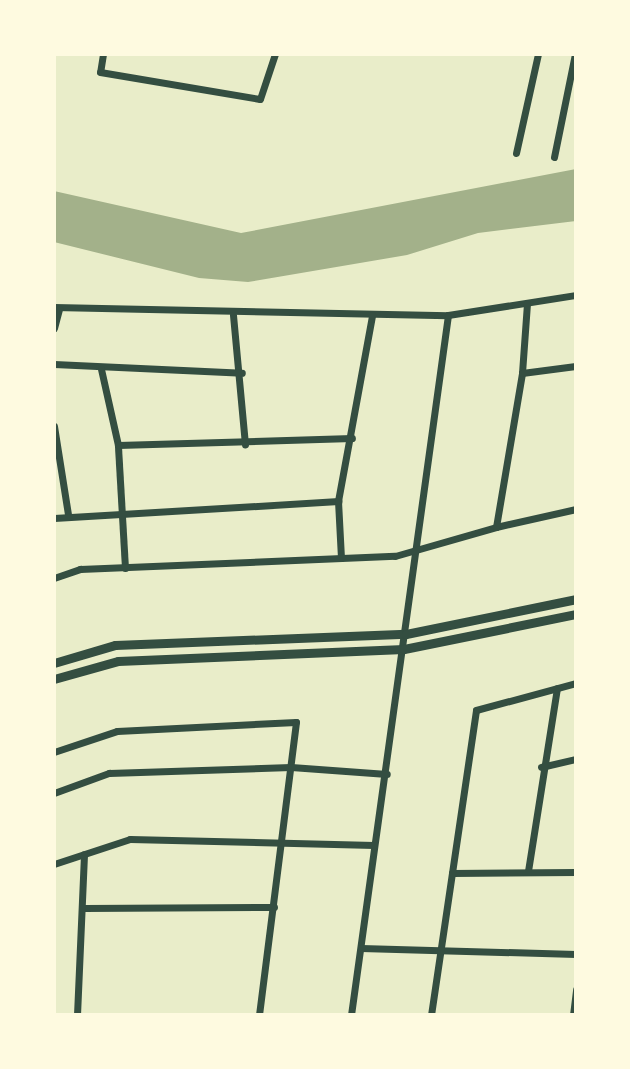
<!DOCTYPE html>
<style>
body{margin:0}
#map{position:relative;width:630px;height:1069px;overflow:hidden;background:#e9edc9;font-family:Cabin,sans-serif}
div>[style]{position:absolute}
.water>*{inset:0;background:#a3b18a}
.minor>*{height:7px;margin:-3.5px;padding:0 3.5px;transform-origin:3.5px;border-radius:3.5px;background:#344e41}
.secondary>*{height:9px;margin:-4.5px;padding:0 4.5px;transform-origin:4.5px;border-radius:4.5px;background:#344e41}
span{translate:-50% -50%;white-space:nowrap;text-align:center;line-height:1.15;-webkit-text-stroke:8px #fefae0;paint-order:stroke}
.frame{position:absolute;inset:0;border:56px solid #fefae0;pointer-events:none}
</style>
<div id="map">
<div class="water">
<div style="clip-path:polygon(576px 169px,576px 221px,478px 233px,407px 255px,248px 282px,199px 278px,54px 242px,54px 191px,241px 233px)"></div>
</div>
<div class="minor">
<div style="left:103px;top:54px;width:18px;rotate:99deg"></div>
<div style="left:100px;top:72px;width:162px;rotate:9.6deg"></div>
<div style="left:260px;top:99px;width:47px;rotate:-71.6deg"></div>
<div style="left:516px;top:153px;width:101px;rotate:-77.5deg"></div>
<div style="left:554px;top:157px;width:105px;rotate:-78.5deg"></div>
<div style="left:54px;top:307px;width:394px;rotate:1.2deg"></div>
<div style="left:448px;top:315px;width:707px;rotate:97.89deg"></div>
<div style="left:233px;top:315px;width:130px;rotate:84.7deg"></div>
<div style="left:448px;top:315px;width:130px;rotate:-8.9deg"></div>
<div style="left:54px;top:328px;width:20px;rotate:-75deg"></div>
<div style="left:54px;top:364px;width:188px;rotate:2.7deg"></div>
<div style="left:101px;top:369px;width:78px;rotate:77.4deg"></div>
<div style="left:522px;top:373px;width:70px;rotate:-85.9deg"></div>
<div style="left:54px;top:426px;width:89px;rotate:81deg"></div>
<div style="left:54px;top:518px;width:285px;rotate:-3.4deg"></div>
<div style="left:496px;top:527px;width:82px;rotate:-12.7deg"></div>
<div style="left:341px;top:558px;width:57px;rotate:-93deg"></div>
<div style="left:338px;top:501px;width:189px;rotate:-79.6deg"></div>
<div style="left:125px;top:568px;width:123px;rotate:-93.3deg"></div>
<div style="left:118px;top:445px;width:234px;rotate:-1.7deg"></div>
<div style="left:54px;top:578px;width:28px;rotate:-19deg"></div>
<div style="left:80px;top:569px;width:315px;rotate:-2.4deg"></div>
<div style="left:395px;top:556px;width:105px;rotate:-16deg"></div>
<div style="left:496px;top:527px;width:156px;rotate:-80.4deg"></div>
<div style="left:522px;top:373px;width:54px;rotate:-7.4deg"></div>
<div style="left:54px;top:752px;width:66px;rotate:-18.4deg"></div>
<div style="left:117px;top:731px;width:179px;rotate:-2.9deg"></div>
<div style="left:296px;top:722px;width:295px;rotate:97.2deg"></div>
<div style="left:541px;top:767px;width:36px;rotate:-13deg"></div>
<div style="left:54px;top:793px;width:59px;rotate:-20deg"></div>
<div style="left:109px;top:773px;width:182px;rotate:-1.9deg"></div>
<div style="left:291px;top:767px;width:96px;rotate:4.2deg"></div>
<div style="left:54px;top:864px;width:80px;rotate:-18.2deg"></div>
<div style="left:130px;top:839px;width:244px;rotate:1.4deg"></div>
<div style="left:528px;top:871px;width:185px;rotate:-81deg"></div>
<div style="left:452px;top:873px;width:124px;rotate:-0.5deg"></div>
<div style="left:84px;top:908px;width:190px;rotate:-0.3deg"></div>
<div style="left:361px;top:948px;width:215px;rotate:1.6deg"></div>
<div style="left:77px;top:1015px;width:161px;rotate:-87.5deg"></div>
<div style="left:431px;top:1015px;width:308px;rotate:-81.6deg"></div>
<div style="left:476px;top:710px;width:104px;rotate:-15.1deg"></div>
<div style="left:573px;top:1015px;width:26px;rotate:-83deg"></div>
</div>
<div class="secondary">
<div style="left:54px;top:663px;width:64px;rotate:-16.4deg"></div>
<div style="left:115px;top:645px;width:291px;rotate:-2.2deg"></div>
<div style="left:406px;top:634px;width:174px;rotate:-11.6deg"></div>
<div style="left:54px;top:679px;width:66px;rotate:-15.7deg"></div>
<div style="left:118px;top:661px;width:286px;rotate:-2.4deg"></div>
<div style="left:404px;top:649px;width:176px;rotate:-11.5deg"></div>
</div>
<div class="frame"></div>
</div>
